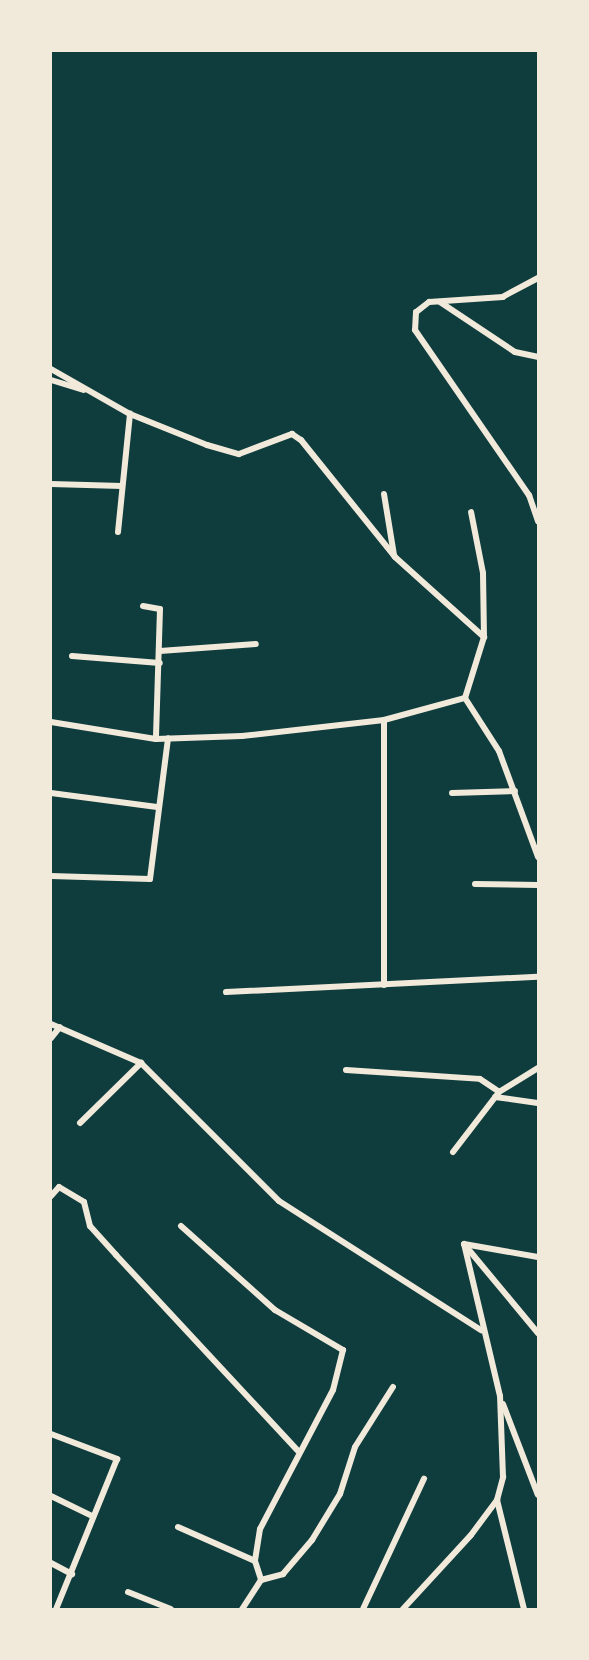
<!DOCTYPE html>
<style>
body{margin:0}
#map{position:relative;width:589px;height:1660px;overflow:hidden;background:#0f3d3e;font-family:Quicksand,sans-serif}
div>[style]{position:absolute}
.minor>*{height:6px;margin:-3px;padding:0 3px;transform-origin:3px;border-radius:3px;background:#f1e9da}
span{translate:-50% -50%;white-space:nowrap;text-align:center;line-height:1.15;-webkit-text-stroke:6px #f1e9da;paint-order:stroke}
.frame{position:absolute;inset:0;border:52px solid #f1e9da;pointer-events:none}
</style>
<div id="map">
<div class="minor">
<div style="left:538px;top:278px;width:40px;rotate:152deg"></div>
<div style="left:503px;top:297px;width:74px;rotate:176.1deg"></div>
<div style="left:429px;top:302px;width:16px;rotate:142deg"></div>
<div style="left:416px;top:312px;width:18px;rotate:93deg"></div>
<div style="left:415px;top:330px;width:201px;rotate:55.4deg"></div>
<div style="left:529px;top:495px;width:28px;rotate:71deg"></div>
<div style="left:440px;top:302px;width:90px;rotate:33.7deg"></div>
<div style="left:515px;top:352px;width:24px;rotate:12deg"></div>
<div style="left:51px;top:369px;width:91px;rotate:29.7deg"></div>
<div style="left:130px;top:414px;width:83px;rotate:21.9deg"></div>
<div style="left:207px;top:445px;width:33px;rotate:16deg"></div>
<div style="left:239px;top:454px;width:57px;rotate:-20.7deg"></div>
<div style="left:292px;top:434px;width:11px;rotate:34deg"></div>
<div style="left:301px;top:440px;width:150px;rotate:51.2deg"></div>
<div style="left:395px;top:557px;width:120px;rotate:42deg"></div>
<div style="left:51px;top:380px;width:34px;rotate:17deg"></div>
<div style="left:51px;top:484px;width:71px;rotate:1.6deg"></div>
<div style="left:384px;top:494px;width:62px;rotate:80.7deg"></div>
<div style="left:118px;top:532px;width:119px;rotate:-84.2deg"></div>
<div style="left:143px;top:606px;width:17px;rotate:10deg"></div>
<div style="left:160px;top:609px;width:130px;rotate:91.8deg"></div>
<div style="left:160px;top:651px;width:96px;rotate:-4.2deg"></div>
<div style="left:72px;top:656px;width:88px;rotate:4.5deg"></div>
<div style="left:465px;top:698px;width:64px;rotate:-72.7deg"></div>
<div style="left:484px;top:637px;width:64px;rotate:-90.9deg"></div>
<div style="left:483px;top:573px;width:62px;rotate:-101.1deg"></div>
<div style="left:465px;top:698px;width:63px;rotate:57.3deg"></div>
<div style="left:499px;top:751px;width:113px;rotate:69.8deg"></div>
<div style="left:384px;top:720px;width:265px;rotate:90deg"></div>
<div style="left:51px;top:722px;width:106px;rotate:9.2deg"></div>
<div style="left:156px;top:739px;width:86px;rotate:-2deg"></div>
<div style="left:242px;top:736px;width:143px;rotate:-6.4deg"></div>
<div style="left:384px;top:720px;width:84px;rotate:-15.2deg"></div>
<div style="left:51px;top:793px;width:107px;rotate:7.5deg"></div>
<div style="left:452px;top:793px;width:63px;rotate:-1.8deg"></div>
<div style="left:51px;top:876px;width:99px;rotate:1.7deg"></div>
<div style="left:150px;top:879px;width:142px;rotate:-82.7deg"></div>
<div style="left:475px;top:884px;width:63px;rotate:0.9deg"></div>
<div style="left:226px;top:992px;width:312px;rotate:-2.8deg"></div>
<div style="left:51px;top:1024px;width:98px;rotate:23.4deg"></div>
<div style="left:141px;top:1063px;width:195px;rotate:45deg"></div>
<div style="left:279px;top:1201px;width:240px;rotate:32.6deg"></div>
<div style="left:51px;top:1038px;width:14px;rotate:-51deg"></div>
<div style="left:346px;top:1070px;width:134px;rotate:3.8deg"></div>
<div style="left:480px;top:1079px;width:23px;rotate:34deg"></div>
<div style="left:495px;top:1097px;width:43px;rotate:7.9deg"></div>
<div style="left:80px;top:1123px;width:86px;rotate:-44.5deg"></div>
<div style="left:453px;top:1152px;width:76px;rotate:-52.5deg"></div>
<div style="left:499px;top:1092px;width:46px;rotate:-31.6deg"></div>
<div style="left:51px;top:1196px;width:12px;rotate:-48deg"></div>
<div style="left:59px;top:1187px;width:29px;rotate:31deg"></div>
<div style="left:84px;top:1202px;width:25px;rotate:76deg"></div>
<div style="left:90px;top:1226px;width:39px;rotate:48deg"></div>
<div style="left:116px;top:1255px;width:267px;rotate:47.1deg"></div>
<div style="left:181px;top:1226px;width:126px;rotate:41.8deg"></div>
<div style="left:275px;top:1310px;width:79px;rotate:30.5deg"></div>
<div style="left:343px;top:1350px;width:41px;rotate:104deg"></div>
<div style="left:333px;top:1390px;width:157px;rotate:117.7deg"></div>
<div style="left:260px;top:1529px;width:32px;rotate:99deg"></div>
<div style="left:255px;top:1561px;width:20px;rotate:72deg"></div>
<div style="left:261px;top:1580px;width:35px;rotate:123deg"></div>
<div style="left:464px;top:1244px;width:116px;rotate:50.3deg"></div>
<div style="left:464px;top:1244px;width:75px;rotate:10deg"></div>
<div style="left:503px;top:1404px;width:97px;rotate:69deg"></div>
<div style="left:51px;top:1434px;width:71px;rotate:20.7deg"></div>
<div style="left:117px;top:1459px;width:162px;rotate:112.1deg"></div>
<div style="left:51px;top:1496px;width:46px;rotate:26deg"></div>
<div style="left:497px;top:1500px;width:112px;rotate:76.1deg"></div>
<div style="left:178px;top:1527px;width:84px;rotate:23.8deg"></div>
<div style="left:51px;top:1563px;width:24px;rotate:28deg"></div>
<div style="left:261px;top:1580px;width:23px;rotate:-15deg"></div>
<div style="left:283px;top:1574px;width:45px;rotate:-49.5deg"></div>
<div style="left:312px;top:1540px;width:54px;rotate:-58.7deg"></div>
<div style="left:340px;top:1494px;width:49px;rotate:-72.3deg"></div>
<div style="left:355px;top:1447px;width:71px;rotate:-57.7deg"></div>
<div style="left:128px;top:1592px;width:46px;rotate:21.6deg"></div>
<div style="left:363px;top:1609px;width:144px;rotate:-64.9deg"></div>
<div style="left:403px;top:1609px;width:100px;rotate:-47.4deg"></div>
<div style="left:471px;top:1535px;width:44px;rotate:-53.4deg"></div>
<div style="left:497px;top:1500px;width:24px;rotate:-75deg"></div>
<div style="left:503px;top:1477px;width:81px;rotate:-92.1deg"></div>
<div style="left:500px;top:1396px;width:156px;rotate:-103.3deg"></div>
</div>
<div class="frame"></div>
</div>
